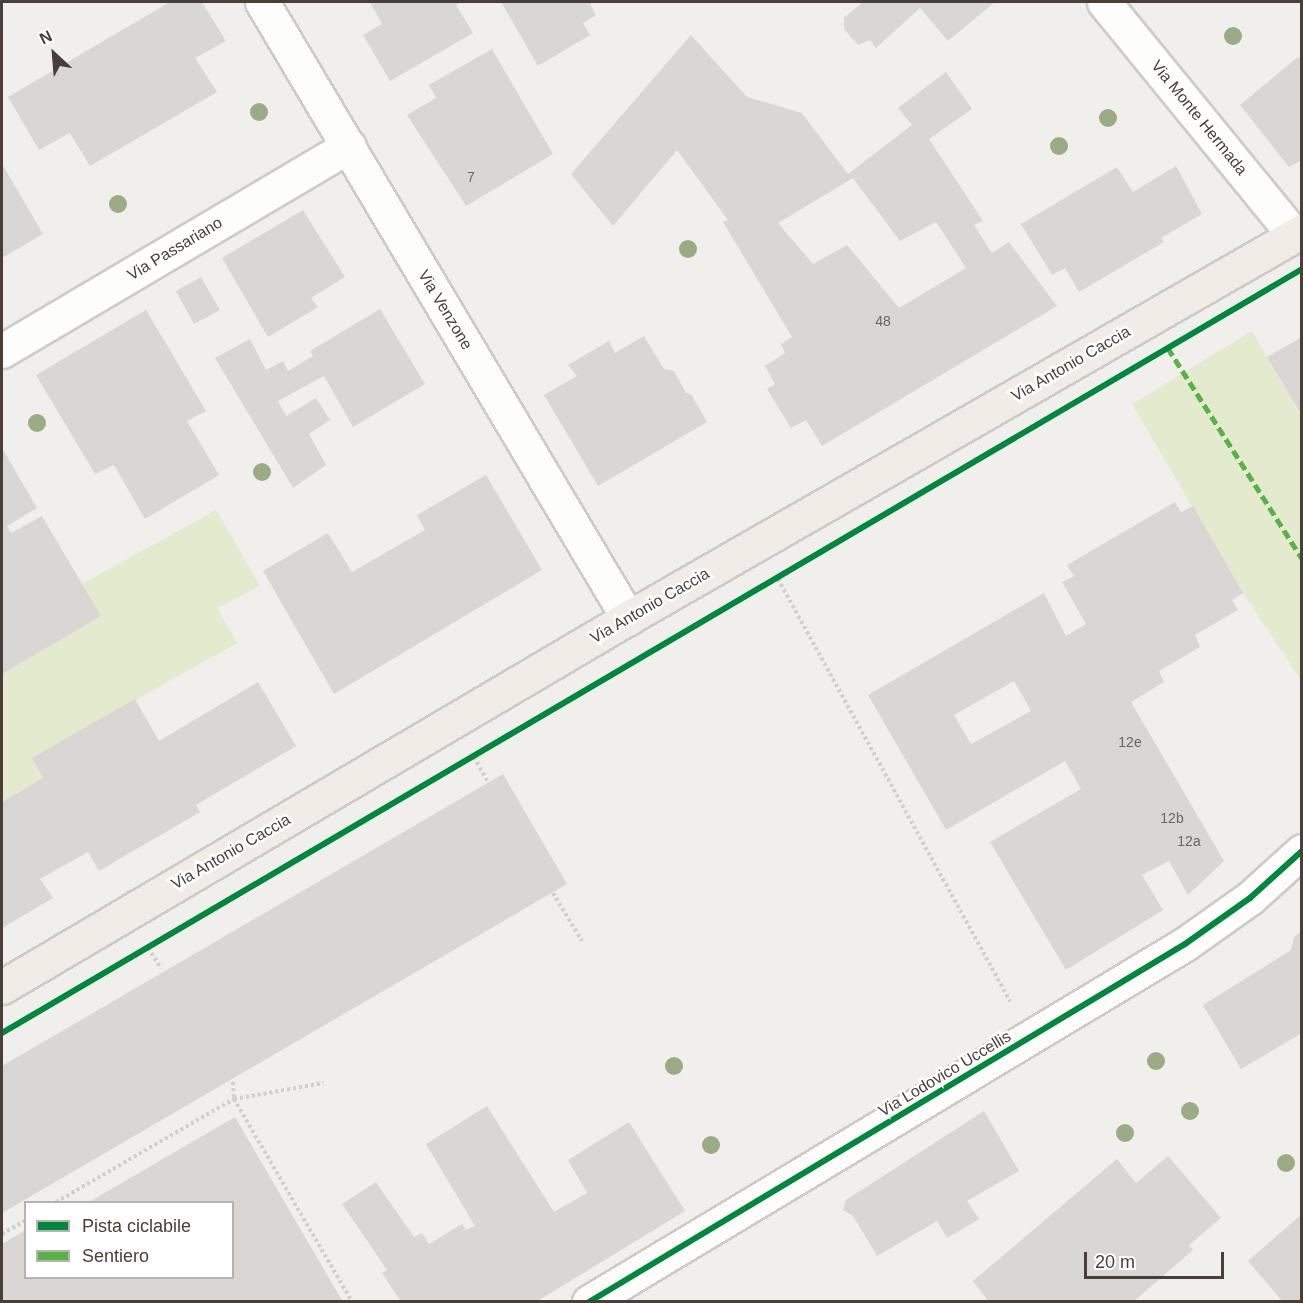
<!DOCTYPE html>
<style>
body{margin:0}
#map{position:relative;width:1303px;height:1303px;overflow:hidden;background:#f1efec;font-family:Helvetica,sans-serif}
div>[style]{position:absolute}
.green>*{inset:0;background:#e3eacd}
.building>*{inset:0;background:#d9d6d3}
.path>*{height:4px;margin-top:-2px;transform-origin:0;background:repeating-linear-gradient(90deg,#d1cfcb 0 3px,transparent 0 6px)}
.roads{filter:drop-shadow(2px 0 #cecbc8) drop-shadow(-2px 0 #cecbc8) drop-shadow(0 2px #cecbc8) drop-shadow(0 -2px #cecbc8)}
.minor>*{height:33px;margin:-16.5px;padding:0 16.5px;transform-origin:16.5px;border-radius:16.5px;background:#fdfdfc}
.primary>*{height:33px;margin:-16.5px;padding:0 16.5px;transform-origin:16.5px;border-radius:16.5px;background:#f1ece5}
.quiet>*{height:4.5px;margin-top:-2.25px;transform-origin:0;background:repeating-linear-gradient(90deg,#57b346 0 9px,transparent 0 13.5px)}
.cycleway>*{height:6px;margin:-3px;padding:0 3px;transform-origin:3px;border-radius:3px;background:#00873e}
.trees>*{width:18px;height:18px;margin:-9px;border-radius:50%;background:#9bac84}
span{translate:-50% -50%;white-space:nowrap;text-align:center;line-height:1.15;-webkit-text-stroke:5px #fff;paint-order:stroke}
.number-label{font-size:14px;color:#6d6660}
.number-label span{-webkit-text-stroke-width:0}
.street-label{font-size:16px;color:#473f38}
.frame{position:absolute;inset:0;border:3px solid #473f38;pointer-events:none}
.legend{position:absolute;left:24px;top:1201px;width:210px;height:78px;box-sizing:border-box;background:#fff;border:2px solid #b5b2af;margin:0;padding:8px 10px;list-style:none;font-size:18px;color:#473f38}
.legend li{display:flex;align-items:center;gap:12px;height:30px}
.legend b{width:30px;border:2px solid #b5b2af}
.north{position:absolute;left:24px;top:24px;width:60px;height:60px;-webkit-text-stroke:4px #fff;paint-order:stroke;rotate:334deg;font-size:16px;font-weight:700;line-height:24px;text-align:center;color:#473f38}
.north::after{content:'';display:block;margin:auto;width:21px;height:27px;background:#473f38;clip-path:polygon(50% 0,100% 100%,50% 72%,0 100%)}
.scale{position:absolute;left:1084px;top:1252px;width:140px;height:27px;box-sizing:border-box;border:3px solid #473f38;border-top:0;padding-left:8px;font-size:18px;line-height:21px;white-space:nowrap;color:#473f38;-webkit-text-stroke:4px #fff;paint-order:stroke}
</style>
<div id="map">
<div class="green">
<div style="clip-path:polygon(1252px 331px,1301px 416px,1301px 680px,1243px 593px,1132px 404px)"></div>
<div style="clip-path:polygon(216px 510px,260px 586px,217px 608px,237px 643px,32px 758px,43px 778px,2px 802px,2px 674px,101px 616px,82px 584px)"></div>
</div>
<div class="building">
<div style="clip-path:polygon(170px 2px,202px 2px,226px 41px,195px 58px,217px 92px,90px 166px,70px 133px,39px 150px,8px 97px)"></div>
<div style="clip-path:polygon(370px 2px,462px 2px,456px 5px,473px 33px,390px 81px,363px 35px,382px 24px)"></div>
<div style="clip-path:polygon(501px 2px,594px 2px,590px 4px,596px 15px,583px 23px,590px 35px,538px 66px)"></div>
<div style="clip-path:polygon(863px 2px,995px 2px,948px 41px,920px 8px,876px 48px,870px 40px,858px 45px,844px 29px,844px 18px)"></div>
<div style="clip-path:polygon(evenodd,691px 35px,747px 97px,802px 113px,848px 174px,912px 125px,898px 108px,946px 72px,972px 109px,929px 139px,983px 221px,974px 225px,992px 253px,1009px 242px,1057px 306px,822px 446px,806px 420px,791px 428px,767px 389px,775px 384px,765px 366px,785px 353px,781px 344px,792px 337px,723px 222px,728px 220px,677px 150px,613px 226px,571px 174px,691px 35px,853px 178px,900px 241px,936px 222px,966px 268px,899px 308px,847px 245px,813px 264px,778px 223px,853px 178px)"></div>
<div style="clip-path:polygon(492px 49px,553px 154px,466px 206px,407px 115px,436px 98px,429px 85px)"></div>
<div style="clip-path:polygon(1298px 57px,1302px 61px,1302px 160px,1289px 167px,1240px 105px)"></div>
<div style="clip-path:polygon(2px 164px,43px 234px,2px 258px)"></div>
<div style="clip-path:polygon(1176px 166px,1202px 214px,1161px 238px,1164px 242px,1079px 292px,1065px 268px,1052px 275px,1021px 224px,1117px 167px,1133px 192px)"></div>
<div style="clip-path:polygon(303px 210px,345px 277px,311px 298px,318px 307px,268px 337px,222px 258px)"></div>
<div style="clip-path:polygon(201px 277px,220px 310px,194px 324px,176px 291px)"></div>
<div style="clip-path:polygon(380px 309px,425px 384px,353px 427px,324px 376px,278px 401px,286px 416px,316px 398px,330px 420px,309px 434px,326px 465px,293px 488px,215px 358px,250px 339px,266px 370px,283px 361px,288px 371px,313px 356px,310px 351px)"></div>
<div style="clip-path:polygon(146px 310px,206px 411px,187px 421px,219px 475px,145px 519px,114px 465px,95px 474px,36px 375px)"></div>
<div style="clip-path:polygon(644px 336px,664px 369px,674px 371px,686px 393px,691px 394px,707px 422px,598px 486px,544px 395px,577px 376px,568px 365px,609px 341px,615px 353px)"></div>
<div style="clip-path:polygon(1302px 337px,1302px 416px,1267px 357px)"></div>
<div style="clip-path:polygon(2px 448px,37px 508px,7px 526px,11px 533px,42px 516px,101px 616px,2px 674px)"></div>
<div style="clip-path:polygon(486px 475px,542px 570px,334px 694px,263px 571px,328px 533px,352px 572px,425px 530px,417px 515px)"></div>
<div style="clip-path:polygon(evenodd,1175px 502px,1181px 512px,1193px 506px,1243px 593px,1232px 600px,1238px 610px,1195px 635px,1200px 647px,1159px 671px,1164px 682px,1131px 702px,1224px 861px,1188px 895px,1169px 861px,1142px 875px,1163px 910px,1066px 970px,990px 842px,1081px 789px,1065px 761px,946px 830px,868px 695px,1044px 593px,1066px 636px,1086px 624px,1062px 582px,1074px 576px,1067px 565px,1175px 502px,1014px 681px,1031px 711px,971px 744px,954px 715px,1014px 681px)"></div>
<div style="clip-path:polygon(258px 682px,296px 746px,196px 805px,200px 812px,99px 871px,88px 852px,40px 879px,53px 898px,2px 928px,2px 802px,43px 778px,32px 758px,135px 699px,159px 741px)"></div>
<div style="clip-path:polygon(503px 774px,567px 884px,2px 1213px,2px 1066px)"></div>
<div style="clip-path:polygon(1302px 931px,1302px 1033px,1241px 1069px,1203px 1005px,1291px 950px,1294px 937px)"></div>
<div style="clip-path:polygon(487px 1106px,554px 1212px,587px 1193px,568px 1160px,629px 1122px,685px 1211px,536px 1302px,401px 1302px,382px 1273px,387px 1270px,342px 1204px,376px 1182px,414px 1237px,422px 1233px,429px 1244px,462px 1224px,466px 1230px,475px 1226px,426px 1144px)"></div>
<div style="clip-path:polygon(984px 1111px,1019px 1171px,967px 1201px,979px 1219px,947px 1238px,937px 1221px,877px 1256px,853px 1216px,843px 1210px,846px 1200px)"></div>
<div style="clip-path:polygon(235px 1117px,343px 1302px,2px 1302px,2px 1244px,26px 1230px,26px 1278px,232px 1278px,232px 1202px,89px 1202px)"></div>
<div style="clip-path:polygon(1168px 1156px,1221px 1218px,1189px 1245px,1193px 1250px,1133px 1302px,989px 1302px,973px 1281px,1117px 1159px,1136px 1183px)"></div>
<div style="clip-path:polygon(1302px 1214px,1302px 1302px,1283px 1302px,1248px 1261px)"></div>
</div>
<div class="path">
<div style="left:778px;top:579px;width:482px;rotate:61.2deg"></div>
<div style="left:474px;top:757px;width:29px;rotate:61deg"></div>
<div style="left:553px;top:893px;width:56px;rotate:58.9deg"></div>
<div style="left:148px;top:948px;width:24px;rotate:57deg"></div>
<div style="left:233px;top:1082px;width:17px;rotate:87deg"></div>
<div style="left:234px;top:1099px;width:235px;rotate:59.8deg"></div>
<div style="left:56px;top:1202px;width:206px;rotate:-30.1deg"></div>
<div style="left:234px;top:1099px;width:91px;rotate:-10.1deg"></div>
<div style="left:2px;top:1234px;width:28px;rotate:-30deg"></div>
</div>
<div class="roads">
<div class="minor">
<div style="left:262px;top:2px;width:717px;rotate:59.28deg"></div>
<div style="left:1104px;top:2px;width:301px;rotate:50.8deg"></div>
<div style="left:2px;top:351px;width:403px;rotate:-30.6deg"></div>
<div style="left:589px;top:1302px;width:695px;rotate:-30.99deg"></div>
<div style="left:1185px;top:944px;width:80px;rotate:-35.3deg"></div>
<div style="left:1250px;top:898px;width:70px;rotate:-42.1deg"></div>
</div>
<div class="primary">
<div style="left:2px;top:987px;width:727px;rotate:-30.52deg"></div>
<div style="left:628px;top:618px;width:777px;rotate:-29.86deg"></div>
</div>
</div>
<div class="quiet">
<div style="left:1168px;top:348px;width:249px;rotate:57.5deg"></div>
</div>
<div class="cycleway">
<div style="left:2px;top:1033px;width:1508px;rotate:-30.44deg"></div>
<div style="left:589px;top:1302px;width:695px;rotate:-30.99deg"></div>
<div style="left:1185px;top:944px;width:80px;rotate:-35.3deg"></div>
<div style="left:1250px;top:898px;width:70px;rotate:-42.1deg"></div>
</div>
<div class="trees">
<div style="left:1233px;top:36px"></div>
<div style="left:259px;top:112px"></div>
<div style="left:1108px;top:118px"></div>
<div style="left:1059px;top:146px"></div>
<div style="left:118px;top:204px"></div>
<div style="left:688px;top:249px"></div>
<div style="left:37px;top:423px"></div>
<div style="left:262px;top:472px"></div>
<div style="left:1156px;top:1061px"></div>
<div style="left:674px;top:1066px"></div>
<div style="left:1190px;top:1111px"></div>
<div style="left:1125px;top:1133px"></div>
<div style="left:711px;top:1145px"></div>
<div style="left:1286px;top:1163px"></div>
</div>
<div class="number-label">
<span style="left:471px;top:177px">7</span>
<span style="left:883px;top:321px">48</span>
<span style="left:1130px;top:742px">12e</span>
<span style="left:1172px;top:818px">12b</span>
<span style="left:1189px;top:841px">12a</span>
</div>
<div class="street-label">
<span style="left:1199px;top:118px;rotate:51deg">Via Monte Hermada</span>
<span style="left:175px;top:249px;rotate:-31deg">Via Passariano</span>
<span style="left:445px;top:310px;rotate:59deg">Via Venzone</span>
<span style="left:1071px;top:364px;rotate:-30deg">Via Antonio Caccia</span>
<span style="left:650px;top:606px;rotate:-30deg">Via Antonio Caccia</span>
<span style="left:231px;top:852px;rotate:-30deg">Via Antonio Caccia</span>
<span style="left:945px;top:1074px;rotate:-31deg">Via Lodovico Uccellis</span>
</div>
<div class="frame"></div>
<ul class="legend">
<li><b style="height:8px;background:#00873e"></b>Pista ciclabile</li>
<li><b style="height:8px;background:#57b346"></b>Sentiero</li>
</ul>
<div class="north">N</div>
<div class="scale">20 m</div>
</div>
